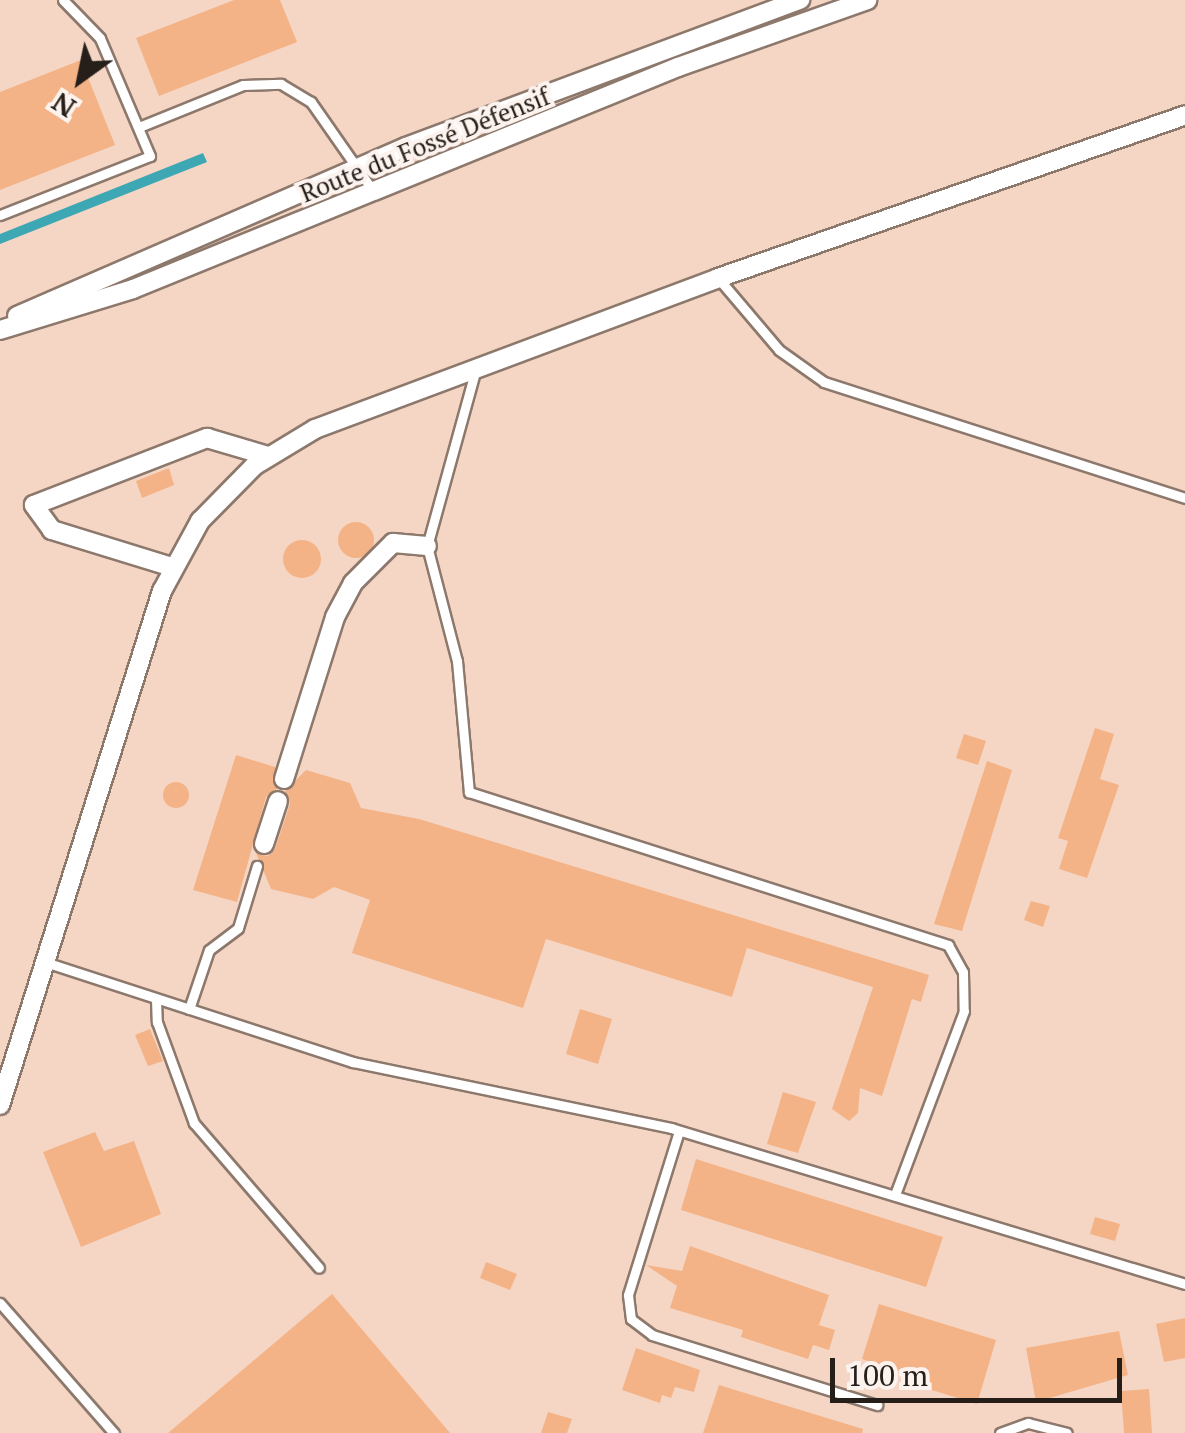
<!DOCTYPE html>
<meta charset="utf-8">
<style>
body{margin:0}
#map{position:relative;width:1185px;height:1433px;overflow:hidden;background:#fbe3d6;font-family:"PT Serif",serif}
div>[style]{position:absolute}
.built>*{inset:0;background:#f5d6c5}
.water>*{inset:0;background:#3da7b4}
.building>*{inset:0;background:#f4b386}
.round{border-radius:50%}
.roads{filter:drop-shadow(2px 0 #8d786c) drop-shadow(-2px 0 #8d786c) drop-shadow(0 2px #8d786c) drop-shadow(0 -2px #8d786c)}
.lane>*{height:9px;margin:-4.5px;padding:0 4.5px;transform-origin:4.5px;border-radius:4.5px;background:#fff}
.street>*{height:18px;margin:-9px;padding:0 9px;transform-origin:9px;border-radius:9px;background:#fff}
span{translate:-50% -50%;white-space:nowrap;text-align:center;line-height:1.15;-webkit-text-stroke:8px #fdf3ee;paint-order:stroke}
.street-label{font-size:25px;color:#261e19}
.north{position:absolute;left:30px;top:30px;width:100px;height:100px;-webkit-text-stroke:8px #fdf3ee;paint-order:stroke;rotate:213deg;font-size:28px;font-weight:700;line-height:40px;text-align:center;color:#261e19}
.north::after{content:'';display:block;margin:auto;width:35px;height:45px;background:#261e19;clip-path:polygon(50% 0,100% 100%,50% 72%,0 100%)}
.scale{position:absolute;left:830px;top:1358px;width:292px;height:45px;box-sizing:border-box;border:5px solid #261e19;border-top:0;padding-left:12px;font-size:30px;line-height:35px;white-space:nowrap;color:#261e19;-webkit-text-stroke:8px #fdf3ee;paint-order:stroke}
</style>
<div id="map">
<div class="built">
<div style="clip-path:polygon(0 0,1185px 0,1185px 1433px,0 1433px)"></div>
</div>
<div class="water">
<div style="clip-path:polygon(203px 153px,207px 162px,0 244px,0 234px)"></div>
</div>
<div class="building">
<div style="clip-path:polygon(234px 0,280px 0,297px 42px,159px 96px,136px 38px)"></div>
<div style="clip-path:polygon(81px 60px,115px 145px,0 190px,0 92px)"></div>
<div style="clip-path:polygon(169px 468px,174px 485px,142px 498px,136px 481px)"></div>
<div class="round" style="left:338px;top:522px;width:36px;height:36px"></div>
<div class="round" style="left:283px;top:540px;width:38px;height:38px"></div>
<div style="clip-path:polygon(1095px 728px,1114px 734px,1100px 779px,1119px 785px,1087px 878px,1059px 869px,1068px 841px,1058px 838px)"></div>
<div style="clip-path:polygon(964px 734px,986px 741px,978px 765px,956px 758px)"></div>
<div style="clip-path:polygon(236px 755px,275px 767px,277px 789px,266px 797px,237px 902px,193px 890px)"></div>
<div style="clip-path:polygon(987px 761px,1012px 770px,962px 931px,934px 924px)"></div>
<div style="clip-path:polygon(306px 770px,350px 783px,361px 808px,419px 819px,929px 975px,921px 1002px,912px 999px,882px 1096px,860px 1088px,858px 1113px,849px 1121px,832px 1109px,873px 987px,747px 948px,732px 997px,546px 939px,523px 1008px,352px 953px,370px 900px,334px 887px,313px 899px,271px 889px,256px 853px,268px 856px,275px 849px,290px 804px,285px 791px)"></div>
<div class="round" style="left:163px;top:782px;width:26px;height:26px"></div>
<div style="clip-path:polygon(1031px 901px,1050px 906px,1043px 927px,1024px 920px)"></div>
<div style="clip-path:polygon(580px 1009px,612px 1019px,598px 1064px,566px 1054px)"></div>
<div style="clip-path:polygon(150px 1029px,163px 1061px,148px 1066px,135px 1035px)"></div>
<div style="clip-path:polygon(783px 1092px,816px 1102px,798px 1153px,767px 1144px)"></div>
<div style="clip-path:polygon(95px 1132px,104px 1151px,134px 1141px,161px 1214px,81px 1247px,43px 1152px)"></div>
<div style="clip-path:polygon(696px 1159px,943px 1237px,926px 1287px,681px 1210px)"></div>
<div style="clip-path:polygon(1095px 1217px,1120px 1224px,1115px 1241px,1090px 1234px)"></div>
<div style="clip-path:polygon(690px 1246px,829px 1295px,819px 1325px,835px 1330px,829px 1350px,813px 1345px,808px 1359px,741px 1337px,743px 1330px,670px 1308px,677px 1286px,646px 1265px,682px 1271px)"></div>
<div style="clip-path:polygon(486px 1262px,517px 1274px,510px 1290px,480px 1278px)"></div>
<div style="clip-path:polygon(332px 1294px,450px 1433px,168px 1433px,312px 1311px)"></div>
<div style="clip-path:polygon(879px 1304px,996px 1340px,977px 1404px,909px 1383px,911px 1375px,862px 1359px)"></div>
<div style="clip-path:polygon(1185px 1318px,1185px 1358px,1164px 1362px,1156px 1324px)"></div>
<div style="clip-path:polygon(1119px 1331px,1128px 1375px,1036px 1402px,1026px 1348px)"></div>
<div style="clip-path:polygon(636px 1348px,700px 1370px,694px 1392px,675px 1387px,671px 1398px,662px 1395px,660px 1403px,622px 1390px)"></div>
<div style="clip-path:polygon(719px 1385px,863px 1429px,862px 1433px,703px 1433px)"></div>
<div style="clip-path:polygon(1149px 1389px,1152px 1433px,1124px 1433px,1121px 1391px)"></div>
<div style="clip-path:polygon(548px 1412px,572px 1419px,567px 1433px,541px 1433px)"></div>
</div>
<div class="roads">
<div class="lane">
<div style="left:139px;top:127px;width:112px;rotate:-22deg"></div>
<div style="left:243px;top:85px;width:38px;rotate:-2deg"></div>
<div style="left:281px;top:84px;width:35px;rotate:31deg"></div>
<div style="left:311px;top:102px;width:108px;rotate:55.1deg"></div>
<div style="left:0;top:215px;width:161px;rotate:-21.5deg"></div>
<div style="left:150px;top:156px;width:128px;rotate:-113deg"></div>
<div style="left:100px;top:38px;width:53px;rotate:-134.2deg"></div>
<div style="left:718px;top:278px;width:94px;rotate:49.7deg"></div>
<div style="left:779px;top:350px;width:55px;rotate:35.4deg"></div>
<div style="left:824px;top:382px;width:379px;rotate:17.8deg"></div>
<div style="left:475px;top:372px;width:180px;rotate:105.4deg"></div>
<div style="left:427px;top:546px;width:119px;rotate:75.4deg"></div>
<div style="left:457px;top:661px;width:132px;rotate:84.8deg"></div>
<div style="left:469px;top:792px;width:503px;rotate:17.71deg"></div>
<div style="left:948px;top:945px;width:31px;rotate:61deg"></div>
<div style="left:963px;top:972px;width:39px;rotate:89deg"></div>
<div style="left:964px;top:1011px;width:197px;rotate:110.6deg"></div>
<div style="left:45px;top:962px;width:324px;rotate:18deg"></div>
<div style="left:353px;top:1062px;width:325px;rotate:11.7deg"></div>
<div style="left:671px;top:1128px;width:537px;rotate:16.88deg"></div>
<div style="left:156px;top:999px;width:23px;rotate:88deg"></div>
<div style="left:157px;top:1022px;width:108px;rotate:69.9deg"></div>
<div style="left:194px;top:1123px;width:191px;rotate:49.2deg"></div>
<div style="left:189px;top:1009px;width:62px;rotate:-71.3deg"></div>
<div style="left:209px;top:950px;width:36px;rotate:-37deg"></div>
<div style="left:238px;top:928px;width:65px;rotate:-73deg"></div>
<div style="left:679px;top:1131px;width:172px;rotate:107.3deg"></div>
<div style="left:628px;top:1295px;width:24px;rotate:83deg"></div>
<div style="left:631px;top:1319px;width:26px;rotate:37deg"></div>
<div style="left:652px;top:1335px;width:236px;rotate:17.3deg"></div>
<div style="left:0;top:1303px;width:173px;rotate:48.8deg"></div>
<div style="left:1000px;top:1433px;width:30px;rotate:-20deg"></div>
<div style="left:1028px;top:1423px;width:40px;rotate:14.4deg"></div>
</div>
<div class="street">
<div style="left:17px;top:316px;width:424px;rotate:-23.5deg"></div>
<div style="left:406px;top:147px;width:421px;rotate:-20.5deg"></div>
<div style="left:0;top:330px;width:139px;rotate:-17.1deg"></div>
<div style="left:133px;top:289px;width:588px;rotate:-22.16deg"></div>
<div style="left:678px;top:67px;width:201px;rotate:-19.5deg"></div>
<div style="left:172px;top:567px;width:126px;rotate:-162.9deg"></div>
<div style="left:52px;top:530px;width:31px;rotate:-126deg"></div>
<div style="left:34px;top:505px;width:186px;rotate:-21.2deg"></div>
<div style="left:207px;top:438px;width:64px;rotate:16.4deg"></div>
<div style="left:284px;top:779px;width:170px;rotate:-72.5deg"></div>
<div style="left:335px;top:617px;width:38px;rotate:-62deg"></div>
<div style="left:353px;top:583px;width:57px;rotate:-45deg"></div>
<div style="left:393px;top:543px;width:34px;rotate:5deg"></div>
<div style="left:264px;top:844px;width:45px;rotate:-72deg"></div>
<div style="left:0;top:1105px;width:539px;rotate:-72.51deg"></div>
<div style="left:162px;top:591px;width:80px;rotate:-61.5deg"></div>
<div style="left:200px;top:521px;width:77px;rotate:-45.5deg"></div>
<div style="left:254px;top:466px;width:71px;rotate:-31.2deg"></div>
<div style="left:315px;top:429px;width:430px;rotate:-20.5deg"></div>
<div style="left:718px;top:278px;width:495px;rotate:-19.2deg"></div>
</div>
</div>
<div class="street-label">
<span style="left:425px;top:145px;rotate:-22deg">Route du Fossé Défensif</span>
</div>
<div class="north">N</div>
<div class="scale">100 m</div>
</div>
